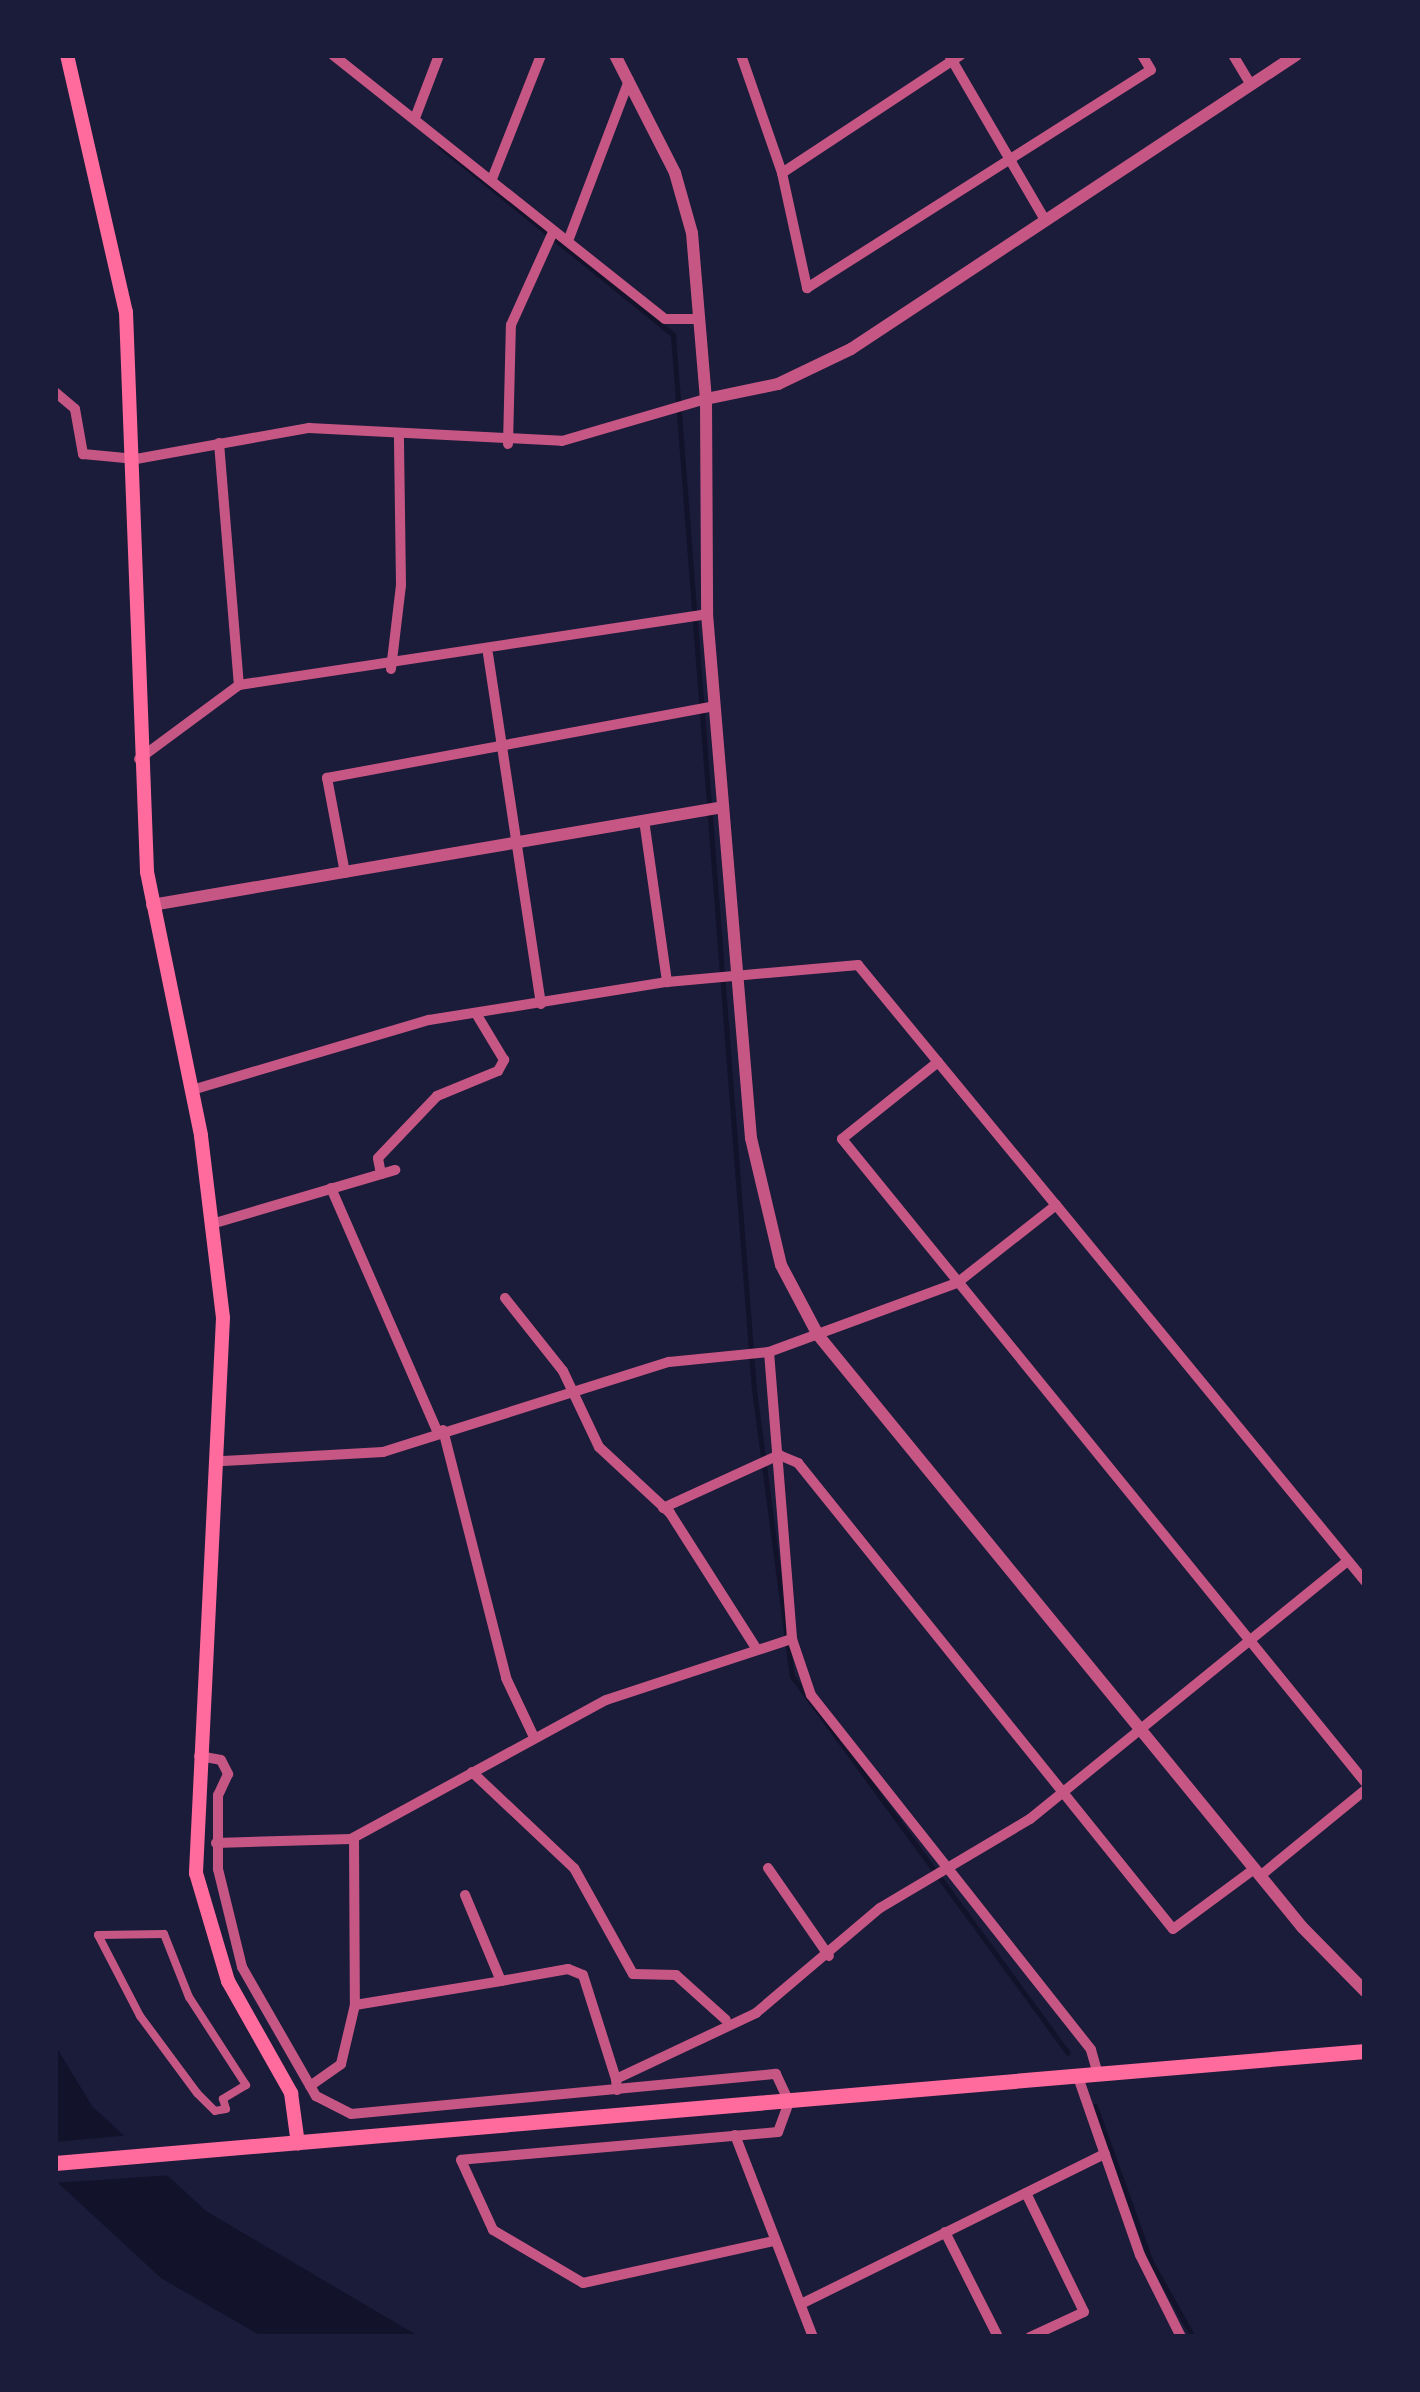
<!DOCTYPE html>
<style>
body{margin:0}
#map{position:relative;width:1420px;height:2392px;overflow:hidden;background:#1b1b3a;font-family:"PT Sans",sans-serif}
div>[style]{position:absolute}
.water>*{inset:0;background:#12122b}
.pier>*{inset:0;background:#1b1b3a}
.stream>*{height:5px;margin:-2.5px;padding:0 2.5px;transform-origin:2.5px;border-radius:2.5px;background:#12122b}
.pedestrian>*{height:8px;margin:-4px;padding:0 4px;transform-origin:4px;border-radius:4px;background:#c65784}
.minor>*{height:10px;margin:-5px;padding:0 5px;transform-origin:5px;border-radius:5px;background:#c65784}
.tertiary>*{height:12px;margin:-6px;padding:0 6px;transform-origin:6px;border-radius:6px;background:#c65784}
.secondary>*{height:14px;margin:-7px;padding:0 7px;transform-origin:7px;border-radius:7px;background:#ff6b9d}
.primary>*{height:15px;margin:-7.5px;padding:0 7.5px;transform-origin:7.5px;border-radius:7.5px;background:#ff6b9d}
span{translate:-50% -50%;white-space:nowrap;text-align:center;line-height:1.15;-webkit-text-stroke:8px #1b1b3a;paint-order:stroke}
.frame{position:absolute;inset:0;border:58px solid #1b1b3a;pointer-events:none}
</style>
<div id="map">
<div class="water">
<div style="clip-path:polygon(55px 2045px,92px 2106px,206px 2211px,420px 2337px,263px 2337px,161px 2278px,55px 2180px)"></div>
</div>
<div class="pier">
<div style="clip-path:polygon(131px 2135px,174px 2175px,55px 2183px,55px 2142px)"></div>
</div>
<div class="stream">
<div style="left:440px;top:146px;width:300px;rotate:39deg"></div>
<div style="left:673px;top:335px;width:1057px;rotate:85.61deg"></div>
<div style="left:754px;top:1389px;width:290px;rotate:82.5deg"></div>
<div style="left:792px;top:1676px;width:467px;rotate:53.8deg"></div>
<div style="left:1095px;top:2106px;width:164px;rotate:70.3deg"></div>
<div style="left:1150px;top:2260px;width:88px;rotate:60.8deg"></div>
</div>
<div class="pedestrian">
<div style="left:164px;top:1934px;width:68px;rotate:68.4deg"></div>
<div style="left:189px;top:1997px;width:105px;rotate:57.1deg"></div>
<div style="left:246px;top:2085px;width:27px;rotate:149deg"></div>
<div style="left:223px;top:2099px;width:10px;rotate:73deg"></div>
<div style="left:226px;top:2109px;width:11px;rotate:170deg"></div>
<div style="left:215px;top:2111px;width:25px;rotate:-135deg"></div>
<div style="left:197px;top:2093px;width:96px;rotate:-126.5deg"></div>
<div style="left:140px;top:2016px;width:91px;rotate:-117.4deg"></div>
<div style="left:98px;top:1935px;width:66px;rotate:-0.9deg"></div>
</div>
<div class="minor">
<div style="left:333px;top:55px;width:424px;rotate:38.5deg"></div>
<div style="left:665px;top:319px;width:34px"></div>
<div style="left:741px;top:55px;width:125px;rotate:70.8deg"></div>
<div style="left:782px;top:173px;width:118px;rotate:77.7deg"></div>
<div style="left:807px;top:288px;width:407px;rotate:-32.4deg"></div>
<div style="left:1151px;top:70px;width:17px;rotate:-121deg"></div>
<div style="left:949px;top:55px;width:189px;rotate:59.8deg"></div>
<div style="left:1233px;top:55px;width:35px;rotate:59deg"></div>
<div style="left:415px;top:118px;width:67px;rotate:-69.1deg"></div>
<div style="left:782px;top:173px;width:214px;rotate:-33.4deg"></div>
<div style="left:492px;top:179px;width:133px;rotate:-68.4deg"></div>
<div style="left:568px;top:241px;width:172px;rotate:-69.2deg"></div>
<div style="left:55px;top:392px;width:26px;rotate:40deg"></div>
<div style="left:75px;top:409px;width:46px;rotate:79.9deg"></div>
<div style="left:83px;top:454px;width:53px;rotate:5.4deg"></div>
<div style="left:136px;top:459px;width:176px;rotate:-10.2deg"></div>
<div style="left:309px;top:428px;width:253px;rotate:2.9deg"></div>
<div style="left:562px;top:441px;width:150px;rotate:-16.3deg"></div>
<div style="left:219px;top:443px;width:243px;rotate:85.3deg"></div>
<div style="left:508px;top:444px;width:119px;rotate:-88.6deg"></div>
<div style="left:511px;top:325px;width:102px;rotate:-65.7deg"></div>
<div style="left:488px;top:654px;width:354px;rotate:81.4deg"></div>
<div style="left:391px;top:669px;width:85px;rotate:-83.2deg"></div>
<div style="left:401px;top:585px;width:149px;rotate:-90.8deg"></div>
<div style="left:139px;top:759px;width:124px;rotate:-36.5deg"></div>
<div style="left:239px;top:685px;width:473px;rotate:-8.6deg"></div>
<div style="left:644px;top:820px;width:164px;rotate:81.9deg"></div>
<div style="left:345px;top:873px;width:97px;rotate:-100.7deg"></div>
<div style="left:327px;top:778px;width:394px;rotate:-10.5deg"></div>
<div style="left:938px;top:1062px;width:123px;rotate:141.3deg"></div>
<div style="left:842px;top:1139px;width:829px;rotate:50.88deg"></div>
<div style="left:192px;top:1090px;width:247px;rotate:-16.5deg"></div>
<div style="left:429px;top:1020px;width:241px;rotate:-9.1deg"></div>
<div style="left:667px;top:982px;width:192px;rotate:-5.1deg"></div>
<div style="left:858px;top:965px;width:311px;rotate:50.5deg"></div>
<div style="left:381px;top:1174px;width:16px;rotate:-101deg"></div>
<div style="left:378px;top:1158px;width:86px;rotate:-46.4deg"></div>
<div style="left:437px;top:1096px;width:66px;rotate:-22.3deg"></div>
<div style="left:498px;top:1071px;width:13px;rotate:-61deg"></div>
<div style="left:504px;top:1060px;width:52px;rotate:-121deg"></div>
<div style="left:331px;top:1188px;width:267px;rotate:66.4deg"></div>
<div style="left:215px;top:1223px;width:188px;rotate:-16.4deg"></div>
<div style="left:505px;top:1298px;width:93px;rotate:51.5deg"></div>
<div style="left:563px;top:1371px;width:84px;rotate:64.7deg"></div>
<div style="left:599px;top:1447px;width:97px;rotate:42.9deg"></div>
<div style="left:670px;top:1513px;width:160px;rotate:57.5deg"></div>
<div style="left:769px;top:1352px;width:288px;rotate:85.4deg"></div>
<div style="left:792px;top:1639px;width:59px;rotate:71.3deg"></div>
<div style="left:811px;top:1695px;width:452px;rotate:51.7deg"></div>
<div style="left:1091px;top:2050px;width:26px;rotate:74deg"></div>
<div style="left:443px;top:1430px;width:256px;rotate:75.7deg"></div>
<div style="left:506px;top:1678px;width:63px;rotate:64.7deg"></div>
<div style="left:223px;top:1461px;width:160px;rotate:-3.2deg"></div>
<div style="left:383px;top:1452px;width:300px;rotate:-17.5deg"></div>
<div style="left:669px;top:1362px;width:100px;rotate:-5.7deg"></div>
<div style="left:769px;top:1352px;width:200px;rotate:-20.2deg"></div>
<div style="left:957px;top:1283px;width:126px;rotate:-38.2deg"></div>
<div style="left:1056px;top:1205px;width:487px;rotate:50.6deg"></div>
<div style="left:663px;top:1508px;width:128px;rotate:-24.6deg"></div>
<div style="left:779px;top:1455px;width:21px;rotate:23deg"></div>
<div style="left:798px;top:1463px;width:598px;rotate:51.18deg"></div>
<div style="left:1173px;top:1929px;width:101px;rotate:-36.5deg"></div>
<div style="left:199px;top:1756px;width:22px;rotate:10deg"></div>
<div style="left:221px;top:1760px;width:16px;rotate:63deg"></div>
<div style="left:228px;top:1774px;width:23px;rotate:115deg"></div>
<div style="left:218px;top:1795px;width:74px;rotate:90deg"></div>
<div style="left:218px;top:1869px;width:101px;rotate:76.2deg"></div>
<div style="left:242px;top:1967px;width:149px;rotate:60.2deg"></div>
<div style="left:316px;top:2096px;width:39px;rotate:27deg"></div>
<div style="left:351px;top:2114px;width:427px;rotate:-5.4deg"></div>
<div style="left:776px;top:2074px;width:31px;rotate:65deg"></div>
<div style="left:789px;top:2102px;width:32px;rotate:110deg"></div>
<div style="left:778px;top:2132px;width:318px;rotate:175deg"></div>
<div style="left:461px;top:2160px;width:77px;rotate:65.4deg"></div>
<div style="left:493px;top:2230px;width:104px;rotate:30.5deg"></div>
<div style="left:583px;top:2283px;width:196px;rotate:-12.4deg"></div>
<div style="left:472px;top:1772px;width:140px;rotate:43.3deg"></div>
<div style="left:574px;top:1868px;width:121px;rotate:60.9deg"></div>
<div style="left:633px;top:1974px;width:43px;rotate:1.3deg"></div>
<div style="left:676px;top:1975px;width:67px;rotate:42deg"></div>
<div style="left:354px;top:1838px;width:167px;rotate:89.7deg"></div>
<div style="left:216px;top:1843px;width:135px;rotate:-1.7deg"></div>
<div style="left:351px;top:1839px;width:290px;rotate:-28.6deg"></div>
<div style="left:606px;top:1700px;width:196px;rotate:-18.2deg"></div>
<div style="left:768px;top:1868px;width:107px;rotate:55.3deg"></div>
<div style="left:1260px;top:1876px;width:136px;rotate:-39.3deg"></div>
<div style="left:465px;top:1895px;width:93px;rotate:67.3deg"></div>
<div style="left:501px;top:1981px;width:68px;rotate:-10.2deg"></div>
<div style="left:568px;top:1969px;width:16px;rotate:22deg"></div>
<div style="left:583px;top:1975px;width:109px;rotate:72.4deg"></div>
<div style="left:1078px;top:2077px;width:188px;rotate:70.8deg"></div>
<div style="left:1140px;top:2255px;width:92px;rotate:63.4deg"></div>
<div style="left:310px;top:2086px;width:38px;rotate:-35deg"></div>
<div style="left:341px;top:2064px;width:61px;rotate:-76.7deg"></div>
<div style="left:355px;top:2005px;width:148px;rotate:-9.3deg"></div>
<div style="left:617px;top:2090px;width:11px;rotate:-95deg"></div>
<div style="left:616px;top:2079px;width:155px;rotate:-25.2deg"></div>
<div style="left:756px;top:2013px;width:162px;rotate:-40.3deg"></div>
<div style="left:880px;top:1908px;width:174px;rotate:-30.7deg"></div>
<div style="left:1030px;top:1819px;width:409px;rotate:-39.1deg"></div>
<div style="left:735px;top:2135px;width:217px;rotate:68.9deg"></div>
<div style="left:1026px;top:2193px;width:132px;rotate:64deg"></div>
<div style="left:1084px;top:2312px;width:60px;rotate:155.2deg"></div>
<div style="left:945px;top:2232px;width:118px;rotate:63.2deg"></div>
<div style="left:801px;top:2304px;width:339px;rotate:-26.3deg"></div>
</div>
<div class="tertiary">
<div style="left:615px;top:55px;width:132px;rotate:63deg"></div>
<div style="left:675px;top:173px;width:62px;rotate:74.2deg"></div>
<div style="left:692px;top:233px;width:167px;rotate:85.2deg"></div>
<div style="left:706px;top:399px;width:215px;rotate:89.7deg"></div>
<div style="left:707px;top:614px;width:526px;rotate:85.2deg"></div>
<div style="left:751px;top:1138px;width:130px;rotate:76.7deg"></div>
<div style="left:781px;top:1265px;width:79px;rotate:62.1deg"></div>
<div style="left:818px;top:1335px;width:765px;rotate:50.73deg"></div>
<div style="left:1302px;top:1927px;width:90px;rotate:45.5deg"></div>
<div style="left:706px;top:399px;width:74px;rotate:-11.8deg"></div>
<div style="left:778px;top:384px;width:81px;rotate:-25.6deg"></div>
<div style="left:851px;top:349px;width:533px;rotate:-33.45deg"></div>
<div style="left:152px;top:905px;width:579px;rotate:-9.74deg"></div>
</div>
<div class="secondary">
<div style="left:67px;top:55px;width:264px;rotate:77.1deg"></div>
<div style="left:126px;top:312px;width:560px;rotate:87.85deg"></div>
<div style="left:147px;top:872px;width:269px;rotate:78.4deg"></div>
<div style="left:201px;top:1136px;width:183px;rotate:83.1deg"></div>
<div style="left:223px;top:1318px;width:556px;rotate:92.79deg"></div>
<div style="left:196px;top:1873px;width:113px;rotate:73.5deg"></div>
<div style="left:228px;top:1981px;width:129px;rotate:60.6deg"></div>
<div style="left:291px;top:2093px;width:51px;rotate:82.2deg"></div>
</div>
<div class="primary">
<div style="left:55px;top:2163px;width:1315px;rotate:-4.89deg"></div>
</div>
<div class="frame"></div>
</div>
